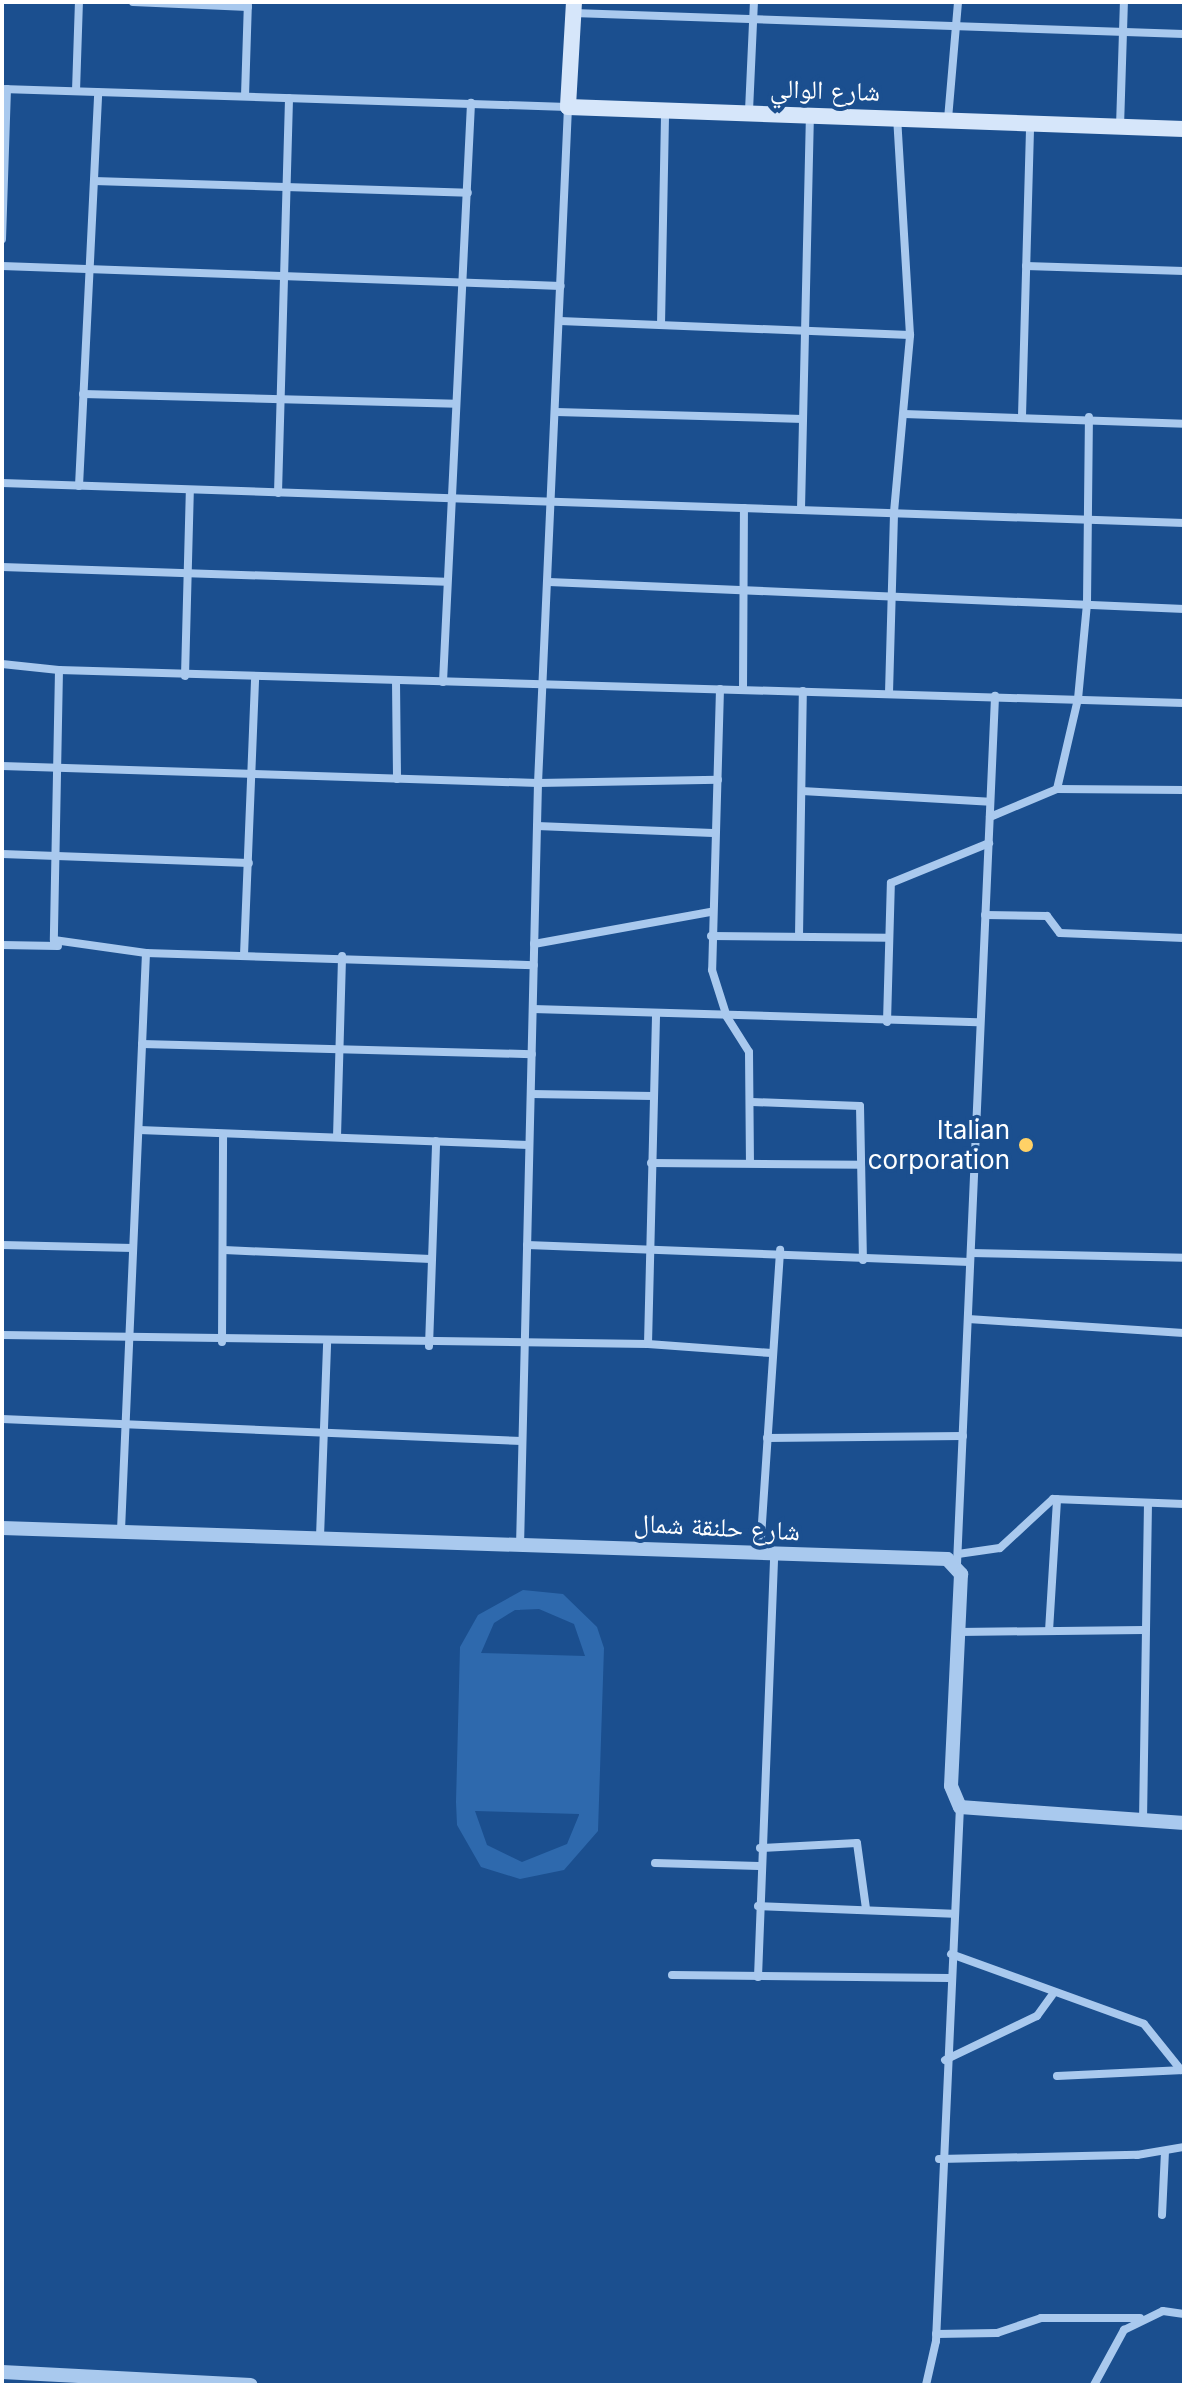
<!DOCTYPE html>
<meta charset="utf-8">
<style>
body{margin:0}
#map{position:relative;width:1186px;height:2387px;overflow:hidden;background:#1b4f8f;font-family:Inter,"Noto Naskh Arabic",sans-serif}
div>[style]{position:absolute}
.green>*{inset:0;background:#2e69ad}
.minor>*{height:8px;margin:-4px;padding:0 4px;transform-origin:4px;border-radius:4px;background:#a9c9ee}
.tertiary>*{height:14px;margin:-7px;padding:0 7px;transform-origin:7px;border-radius:7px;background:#a9c9ee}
.secondary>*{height:16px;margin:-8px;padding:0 8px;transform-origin:8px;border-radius:8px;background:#d6e6fa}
.dots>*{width:22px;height:22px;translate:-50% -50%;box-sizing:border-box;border:4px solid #1b4f8f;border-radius:50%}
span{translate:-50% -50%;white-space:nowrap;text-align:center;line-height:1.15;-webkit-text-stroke:8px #1b4f8f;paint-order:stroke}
.street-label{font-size:26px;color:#fff}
.poi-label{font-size:26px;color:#fff}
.right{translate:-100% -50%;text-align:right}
.frame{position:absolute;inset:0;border:4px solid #fff;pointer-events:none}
</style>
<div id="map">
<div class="green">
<div style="clip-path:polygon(evenodd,523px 1590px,563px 1594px,597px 1627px,604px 1648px,598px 1831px,564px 1870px,520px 1879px,481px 1867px,457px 1825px,456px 1802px,460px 1647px,478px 1615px,523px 1590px,539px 1609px,574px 1624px,585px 1656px,481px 1653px,494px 1623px,515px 1610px,539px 1609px,523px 1590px,475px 1811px,579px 1814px,579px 1815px,567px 1844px,522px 1862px,487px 1845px,475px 1811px)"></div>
</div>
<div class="minor">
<div style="left:133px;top:2px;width:115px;rotate:2.5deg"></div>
<div style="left:573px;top:13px;width:611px;rotate:1.97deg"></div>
<div style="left:2px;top:89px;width:566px;rotate:1.82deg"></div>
<div style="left:568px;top:107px;width:677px;rotate:92.54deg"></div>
<div style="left:538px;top:783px;width:762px;rotate:91.35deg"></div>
<div style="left:76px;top:91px;width:89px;rotate:-88.1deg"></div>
<div style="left:245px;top:96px;width:93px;rotate:-88.2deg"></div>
<div style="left:749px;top:111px;width:109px;rotate:-87.4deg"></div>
<div style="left:948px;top:119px;width:117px;rotate:-85.1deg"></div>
<div style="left:1120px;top:127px;width:125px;rotate:-88.2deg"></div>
<div style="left:94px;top:181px;width:374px;rotate:1.8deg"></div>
<div style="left:2px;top:239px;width:150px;rotate:-88.1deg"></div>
<div style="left:2px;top:266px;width:559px;rotate:2.05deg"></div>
<div style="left:1026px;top:266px;width:158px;rotate:1.8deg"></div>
<div style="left:560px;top:321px;width:350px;rotate:2.3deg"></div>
<div style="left:661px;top:325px;width:216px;rotate:-88.9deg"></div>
<div style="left:83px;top:394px;width:373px;rotate:1.5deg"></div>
<div style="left:556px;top:412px;width:247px;rotate:1.6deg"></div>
<div style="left:904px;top:414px;width:280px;rotate:2deg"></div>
<div style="left:1022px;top:416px;width:293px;rotate:-88.4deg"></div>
<div style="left:2px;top:483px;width:1183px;rotate:1.94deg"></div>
<div style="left:79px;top:486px;width:394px;rotate:-87.2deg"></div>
<div style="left:278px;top:493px;width:395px;rotate:-88.4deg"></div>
<div style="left:801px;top:509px;width:395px;rotate:-88.7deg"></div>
<div style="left:2px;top:567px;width:444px;rotate:1.9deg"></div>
<div style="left:549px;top:582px;width:636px;rotate:2.43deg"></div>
<div style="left:2px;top:664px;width:57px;rotate:6deg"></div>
<div style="left:59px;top:670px;width:270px;rotate:91.1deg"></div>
<div style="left:54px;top:940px;width:93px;rotate:8deg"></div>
<div style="left:146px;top:953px;width:579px;rotate:92.48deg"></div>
<div style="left:59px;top:670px;width:1125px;rotate:1.68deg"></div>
<div style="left:185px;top:676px;width:186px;rotate:-88.5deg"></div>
<div style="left:396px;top:681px;width:98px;rotate:89.4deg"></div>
<div style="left:443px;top:682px;width:580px;rotate:-87.23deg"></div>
<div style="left:720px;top:689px;width:281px;rotate:91.6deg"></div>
<div style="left:712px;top:970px;width:49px;rotate:72.3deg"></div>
<div style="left:727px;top:1017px;width:41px;rotate:57.8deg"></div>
<div style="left:749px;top:1052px;width:111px;rotate:89.5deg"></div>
<div style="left:743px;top:690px;width:182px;rotate:-89.7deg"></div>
<div style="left:889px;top:693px;width:181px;rotate:-88.4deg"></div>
<div style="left:894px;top:512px;width:178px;rotate:-84.8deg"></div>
<div style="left:910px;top:335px;width:218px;rotate:-93.4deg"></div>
<div style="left:2px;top:766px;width:536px;rotate:1.82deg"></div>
<div style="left:538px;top:783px;width:180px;rotate:-1deg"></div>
<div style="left:1057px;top:789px;width:92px;rotate:-76.9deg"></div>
<div style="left:1078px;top:699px;width:96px;rotate:-84.6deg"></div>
<div style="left:1087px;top:603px;width:186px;rotate:-89.4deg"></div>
<div style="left:802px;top:791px;width:188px;rotate:3.3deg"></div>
<div style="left:990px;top:817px;width:73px;rotate:-22.7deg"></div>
<div style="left:1057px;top:789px;width:127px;rotate:0.5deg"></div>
<div style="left:537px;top:826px;width:176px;rotate:2.3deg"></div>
<div style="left:2px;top:854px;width:247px;rotate:2.1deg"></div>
<div style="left:985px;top:915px;width:62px;rotate:0.9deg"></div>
<div style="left:1047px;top:916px;width:21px;rotate:53deg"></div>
<div style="left:1060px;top:933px;width:124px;rotate:2.3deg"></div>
<div style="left:711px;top:936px;width:177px;rotate:0.6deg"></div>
<div style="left:799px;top:936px;width:245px;rotate:-89.1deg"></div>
<div style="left:534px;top:944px;width:179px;rotate:-10.3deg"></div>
<div style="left:2px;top:945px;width:56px;rotate:1deg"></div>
<div style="left:146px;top:953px;width:388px;rotate:1.8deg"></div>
<div style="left:244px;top:955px;width:278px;rotate:-87.7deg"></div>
<div style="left:533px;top:1009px;width:445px;rotate:1.7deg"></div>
<div style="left:887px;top:1022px;width:139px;rotate:-88.4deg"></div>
<div style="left:891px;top:883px;width:106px;rotate:-22.2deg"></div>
<div style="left:142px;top:1044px;width:390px;rotate:1.5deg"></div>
<div style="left:531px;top:1094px;width:122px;rotate:0.9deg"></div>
<div style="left:752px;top:1102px;width:108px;rotate:2.1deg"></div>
<div style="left:860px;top:1106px;width:154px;rotate:88.9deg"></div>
<div style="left:139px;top:1130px;width:390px;rotate:2.2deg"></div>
<div style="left:337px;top:1137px;width:181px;rotate:-88.4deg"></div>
<div style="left:651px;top:1163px;width:210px;rotate:0.5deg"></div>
<div style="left:2px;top:1245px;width:131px;rotate:1.3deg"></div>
<div style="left:527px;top:1245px;width:443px;rotate:2.2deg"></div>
<div style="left:224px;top:1250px;width:207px;rotate:2.5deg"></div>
<div style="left:971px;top:1253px;width:213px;rotate:1.3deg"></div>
<div style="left:968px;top:1319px;width:216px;rotate:3.7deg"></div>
<div style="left:2px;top:1335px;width:646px;rotate:0.8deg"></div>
<div style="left:648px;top:1344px;width:124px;rotate:4.2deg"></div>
<div style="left:222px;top:1342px;width:207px;rotate:-89.7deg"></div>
<div style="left:648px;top:1344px;width:329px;rotate:-88.6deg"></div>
<div style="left:429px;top:1346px;width:205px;rotate:-88deg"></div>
<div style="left:2px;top:1419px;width:520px;rotate:2.42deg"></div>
<div style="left:767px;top:1438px;width:196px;rotate:-0.6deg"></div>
<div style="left:320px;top:1537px;width:193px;rotate:-87.9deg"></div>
<div style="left:760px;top:1553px;width:304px;rotate:-86.2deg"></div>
<div style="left:958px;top:1554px;width:42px;rotate:-8.1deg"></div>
<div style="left:1000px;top:1548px;width:72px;rotate:-42.8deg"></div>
<div style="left:1053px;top:1499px;width:131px;rotate:2.2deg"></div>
<div style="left:957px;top:1564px;width:869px;rotate:-87.49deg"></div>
<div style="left:1049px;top:1631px;width:132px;rotate:-86.5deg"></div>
<div style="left:958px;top:1632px;width:186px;rotate:-0.6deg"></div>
<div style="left:1143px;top:1821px;width:318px;rotate:-89.1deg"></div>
<div style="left:760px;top:1848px;width:97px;rotate:-3deg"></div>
<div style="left:857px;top:1843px;width:67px;rotate:82.2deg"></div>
<div style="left:655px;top:1863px;width:104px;rotate:1.7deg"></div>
<div style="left:758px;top:1906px;width:195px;rotate:2.3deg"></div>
<div style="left:951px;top:1954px;width:205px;rotate:19.9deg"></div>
<div style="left:1144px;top:2024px;width:59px;rotate:51.2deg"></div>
<div style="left:672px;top:1975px;width:277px;rotate:0.6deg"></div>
<div style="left:758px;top:1977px;width:423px;rotate:-87.8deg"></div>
<div style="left:945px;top:2060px;width:102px;rotate:-25.6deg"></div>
<div style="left:1037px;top:2016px;width:26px;rotate:-54deg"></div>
<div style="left:1057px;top:2076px;width:127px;rotate:-2.7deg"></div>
<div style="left:939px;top:2159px;width:198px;rotate:-1.2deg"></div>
<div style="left:1137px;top:2155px;width:48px;rotate:-9.7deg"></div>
<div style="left:1162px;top:2215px;width:63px;rotate:-87.3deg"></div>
<div style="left:936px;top:2334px;width:61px;rotate:-0.9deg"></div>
<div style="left:997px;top:2333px;width:46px;rotate:-18.8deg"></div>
<div style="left:1041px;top:2318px;width:99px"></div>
<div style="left:926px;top:2385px;width:45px;rotate:-77.2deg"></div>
<div style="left:936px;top:2341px;width:535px;rotate:-87.43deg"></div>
<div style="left:1094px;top:2385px;width:63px;rotate:-61.4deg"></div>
<div style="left:1124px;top:2330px;width:43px;rotate:-26deg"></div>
<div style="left:1163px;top:2311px;width:21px;rotate:8deg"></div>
</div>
<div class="tertiary">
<div style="left:2px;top:1528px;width:946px;rotate:1.88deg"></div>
<div style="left:947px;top:1559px;width:21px;rotate:47deg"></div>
<div style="left:961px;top:1574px;width:212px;rotate:92.7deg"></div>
<div style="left:951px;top:1786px;width:23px;rotate:67deg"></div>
<div style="left:960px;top:1807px;width:225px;rotate:4.1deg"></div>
<div style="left:2px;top:2372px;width:249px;rotate:3deg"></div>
</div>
<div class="secondary">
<div style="left:574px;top:2px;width:105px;rotate:93.3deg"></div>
<div style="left:568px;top:107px;width:616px;rotate:2.05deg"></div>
</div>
<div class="dots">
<div style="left:1026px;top:1145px;background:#ffd166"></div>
</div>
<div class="street-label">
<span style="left:825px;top:90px;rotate:2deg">شارع الوالي</span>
<span style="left:717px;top:1527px;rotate:3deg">شارع حلنقة شمال</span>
</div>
<div class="poi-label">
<span class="right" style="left:1010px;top:1145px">Italian<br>corporation</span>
</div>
<div class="frame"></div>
</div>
